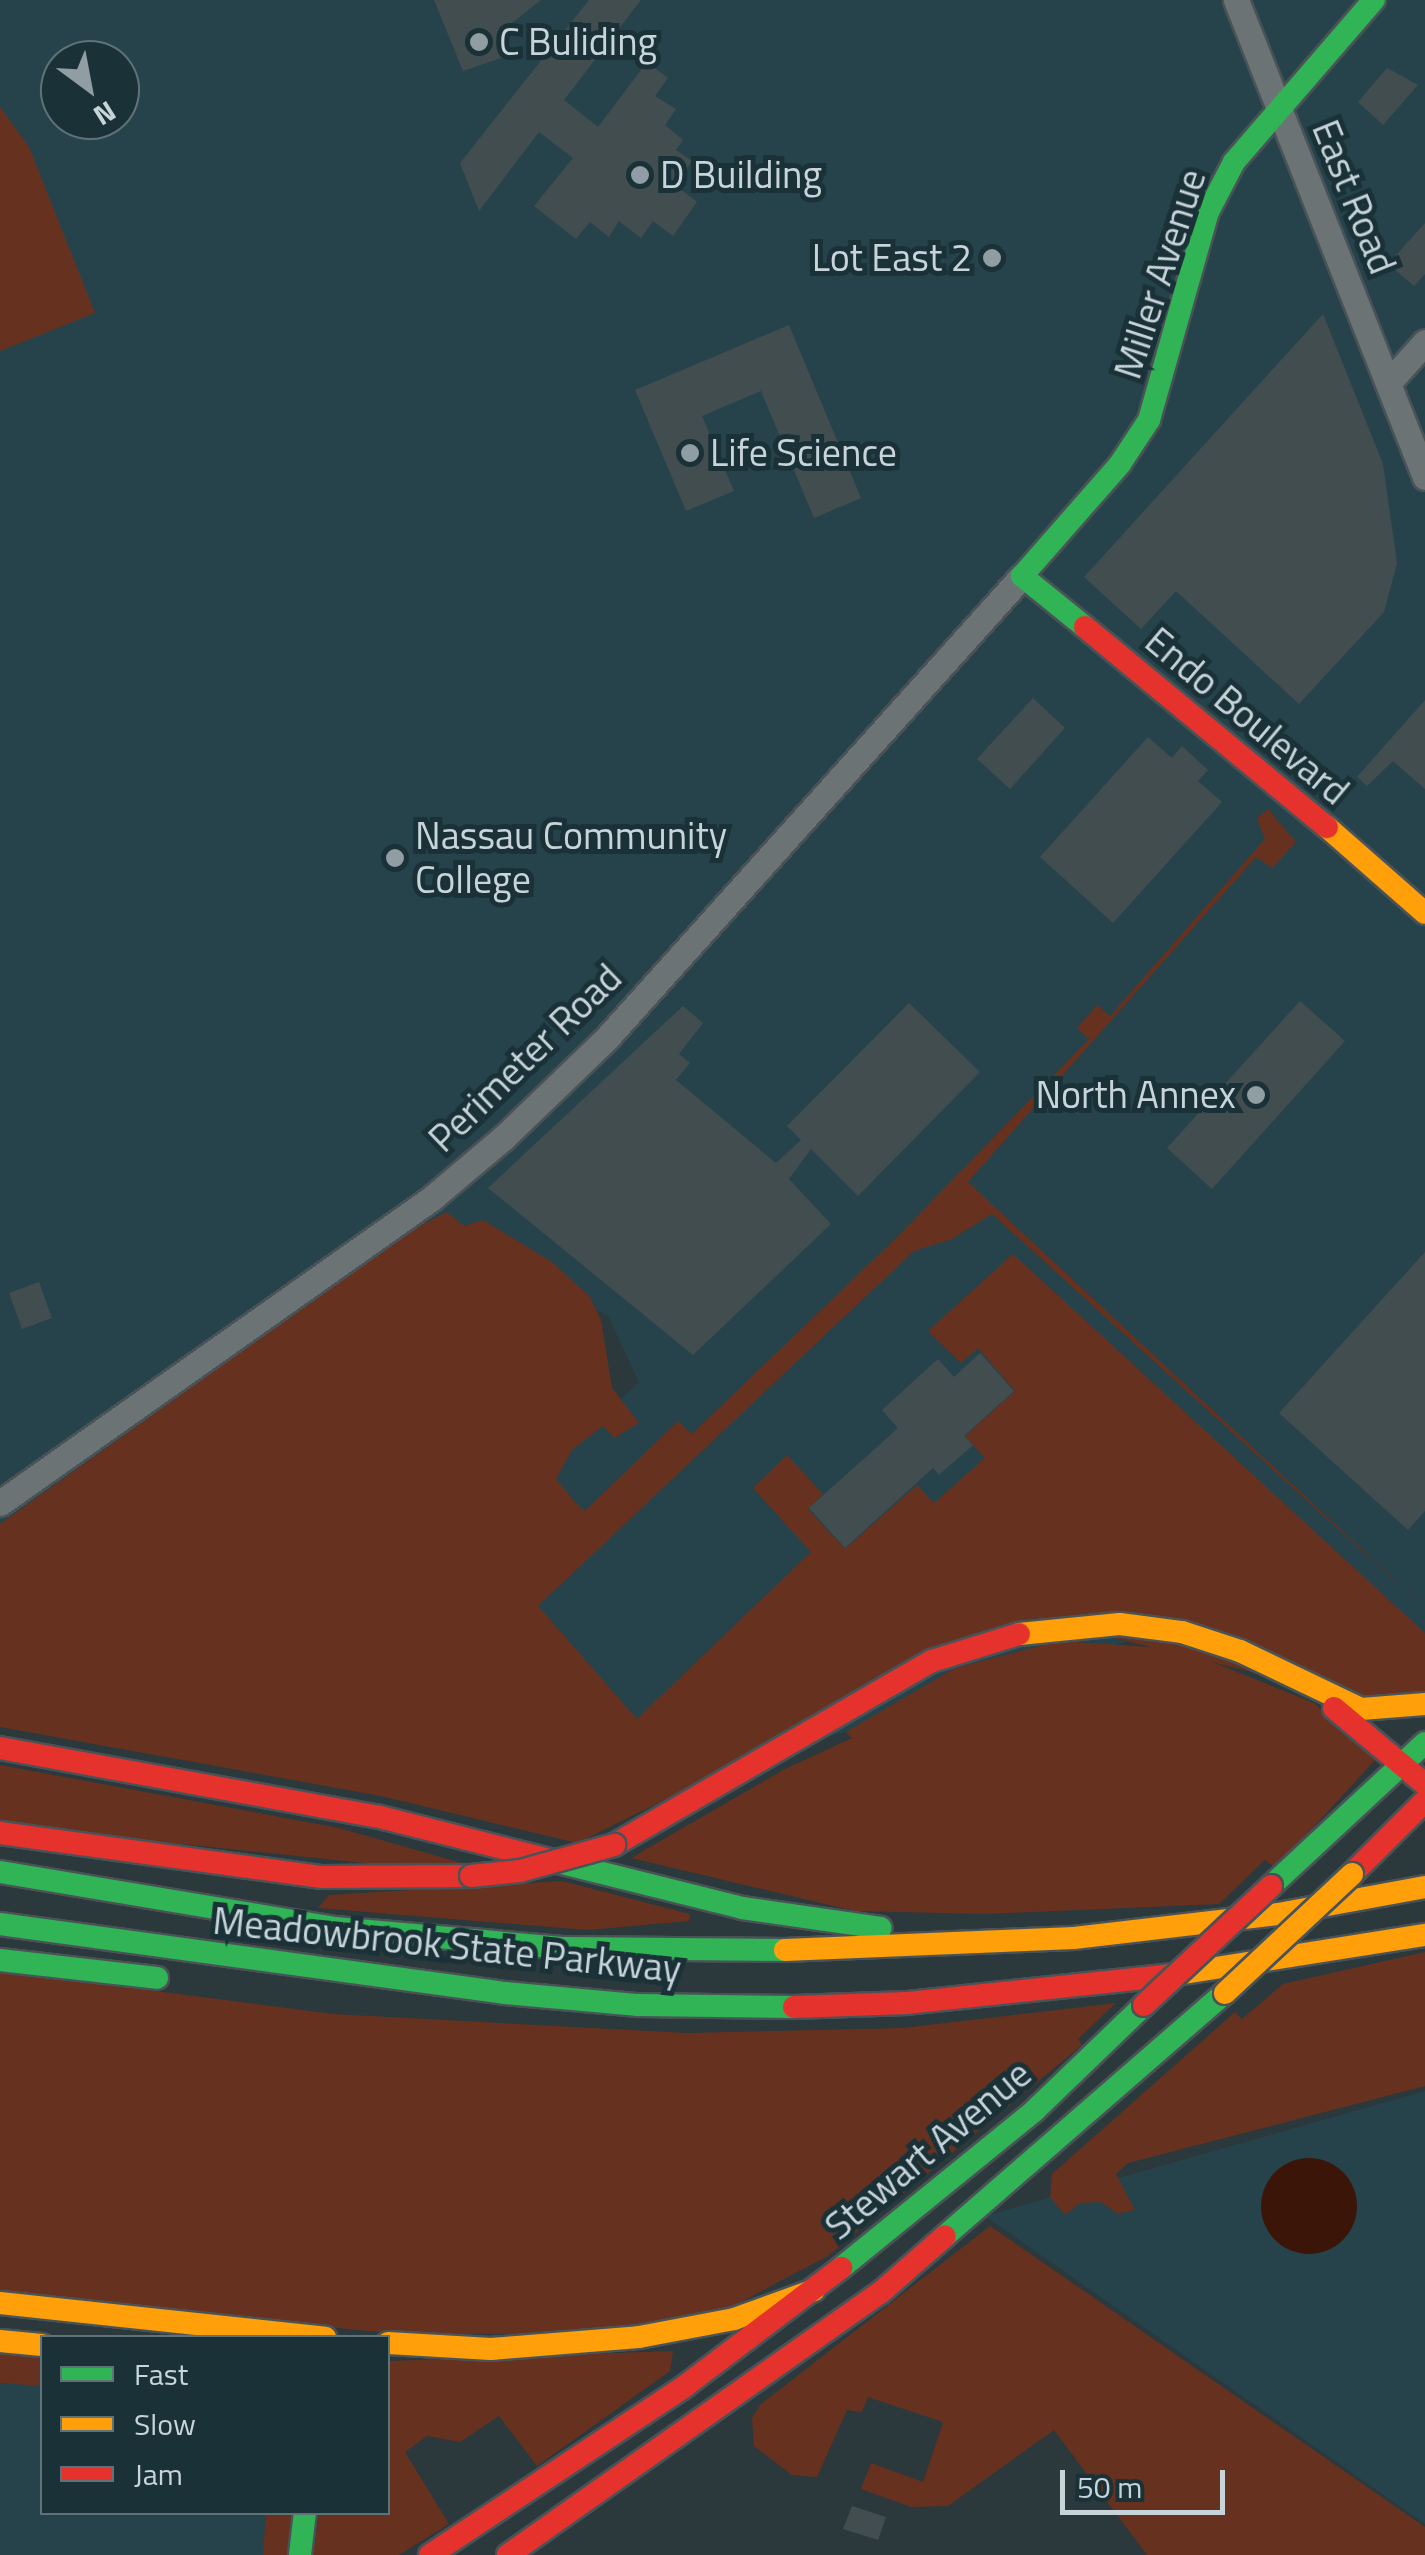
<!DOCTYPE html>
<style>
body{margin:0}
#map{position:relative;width:1425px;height:2555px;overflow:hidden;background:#2b383c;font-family:"Titillium Web",sans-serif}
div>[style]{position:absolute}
.built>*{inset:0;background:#26434c}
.green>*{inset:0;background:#66321f}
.water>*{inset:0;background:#3b1507}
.round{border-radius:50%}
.building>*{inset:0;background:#424d50}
.roads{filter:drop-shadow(2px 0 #495357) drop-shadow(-2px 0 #495357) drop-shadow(0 2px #495357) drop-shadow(0 -2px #495357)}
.street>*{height:25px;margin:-12.5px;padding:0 12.5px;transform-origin:12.5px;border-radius:12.5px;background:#6c7374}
.fast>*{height:22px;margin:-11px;padding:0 11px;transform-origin:11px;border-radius:11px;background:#30b455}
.slow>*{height:22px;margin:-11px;padding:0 11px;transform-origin:11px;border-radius:11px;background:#ff9f0a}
.jam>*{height:22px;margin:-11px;padding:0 11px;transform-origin:11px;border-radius:11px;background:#e5322d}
.bridges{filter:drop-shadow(2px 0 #495357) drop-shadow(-2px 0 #495357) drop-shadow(0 2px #495357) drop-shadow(0 -2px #495357)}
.slow-bridge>*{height:22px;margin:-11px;padding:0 11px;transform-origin:11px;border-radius:11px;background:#ff9f0a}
.jam-bridge>*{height:22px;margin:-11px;padding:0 11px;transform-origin:11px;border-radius:11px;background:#e5322d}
.dots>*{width:28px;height:28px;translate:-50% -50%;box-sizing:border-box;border:5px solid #1a3138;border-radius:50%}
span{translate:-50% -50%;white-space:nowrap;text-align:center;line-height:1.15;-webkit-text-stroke:10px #1a3138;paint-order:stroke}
.poi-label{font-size:38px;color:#c7d4d9}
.left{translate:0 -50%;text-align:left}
.right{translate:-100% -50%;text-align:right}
.street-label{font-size:38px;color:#c7d4d9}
.legend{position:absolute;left:40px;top:2335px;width:350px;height:180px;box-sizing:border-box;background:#1a3138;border:2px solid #5f7278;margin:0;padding:12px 18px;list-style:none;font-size:30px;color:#c7d4d9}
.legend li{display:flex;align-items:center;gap:20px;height:50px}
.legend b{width:50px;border:2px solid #5f7278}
.north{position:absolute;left:40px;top:40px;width:100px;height:100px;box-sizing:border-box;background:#1a3138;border:2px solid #5f7278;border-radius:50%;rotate:148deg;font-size:28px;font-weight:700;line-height:40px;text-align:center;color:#c7d4d9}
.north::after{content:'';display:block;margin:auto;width:35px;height:45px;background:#909da2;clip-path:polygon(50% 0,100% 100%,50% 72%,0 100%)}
.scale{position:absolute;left:1060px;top:2470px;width:165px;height:45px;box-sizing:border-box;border:5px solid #c7d4d9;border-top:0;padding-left:12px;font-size:30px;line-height:35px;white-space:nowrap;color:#c7d4d9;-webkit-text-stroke:8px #1a3138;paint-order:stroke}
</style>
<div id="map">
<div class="built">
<div style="clip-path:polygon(evenodd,0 0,1425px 0,1425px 1656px,1288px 1590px,593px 1812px,464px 1548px,639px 1382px,608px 1316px,437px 1226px,0 1529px,0 0,60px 60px,120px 60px,120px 120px,60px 120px,60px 60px)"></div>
<div style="clip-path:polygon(1425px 2091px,1425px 2524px,985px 2216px)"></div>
<div style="clip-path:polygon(0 2383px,42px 2386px,42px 2512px,266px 2513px,270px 2555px,0 2555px)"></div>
</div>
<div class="green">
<div style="clip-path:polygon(0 107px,29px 147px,95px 313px,0 351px)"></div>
<div style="clip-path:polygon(1268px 809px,1296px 842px,1272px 868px,1256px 857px,968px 1182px,1425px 1608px,992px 1214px,952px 1239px,914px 1251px,538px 1606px,637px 1719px,811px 1552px,753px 1488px,787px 1455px,823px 1494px,808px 1509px,845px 1549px,917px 1485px,934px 1503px,985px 1458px,965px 1436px,1015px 1391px,978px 1348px,961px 1363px,928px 1331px,1013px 1254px,1425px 1633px,1425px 1697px,1348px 1696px,1034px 1618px,577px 1843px,381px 1796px,0 1727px,0 1524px,410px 1231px,447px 1212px,464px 1226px,483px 1220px,552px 1262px,590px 1297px,601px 1320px,612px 1388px,639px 1423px,614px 1438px,603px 1426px,572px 1450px,556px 1479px,575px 1502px,585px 1511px,678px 1421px,692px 1434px,897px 1237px,1089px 1039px,1077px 1028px,1097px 1005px,1110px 1016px,1265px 839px,1257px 819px)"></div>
<div style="clip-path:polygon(1060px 1641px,1180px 1649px,1314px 1703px,1376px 1759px,1276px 1868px,1265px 1860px,1219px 1904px,984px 1914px,855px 1911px,631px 1858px,785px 1769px,852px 1738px,846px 1732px,955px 1668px)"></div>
<div style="clip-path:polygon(0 1765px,339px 1828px,469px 1865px,403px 1867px,0 1825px)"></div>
<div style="clip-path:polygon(562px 1881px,690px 1914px,689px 1921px,588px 1930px,318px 1908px,329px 1895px)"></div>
<div style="clip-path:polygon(1425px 1952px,1425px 2086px,1128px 2163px,1116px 2174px,1135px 2210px,1118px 2214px,1101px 2202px,1080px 2203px,1065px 2215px,1050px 2197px,1052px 2174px,1235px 2012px,1242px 2019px,1283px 1984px)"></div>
<div style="clip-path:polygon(0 1971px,333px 2014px,687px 2033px,902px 2028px,1116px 2003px,1078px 2039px,1082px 2045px,828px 2256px,733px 2306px,603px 2334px,398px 2334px,0 2294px)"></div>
<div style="clip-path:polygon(990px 2226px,1425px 2527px,1425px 2555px,1147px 2555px,1054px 2430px,948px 2506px,911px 2507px,861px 2489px,871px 2463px,923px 2482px,943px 2422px,868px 2397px,862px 2412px,847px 2410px,817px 2477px,792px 2475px,754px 2446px,752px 2418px,761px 2404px)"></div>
<div style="clip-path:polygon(673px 2351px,670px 2371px,537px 2466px,499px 2416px,460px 2442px,427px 2436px,405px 2452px,449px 2524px,399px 2555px,313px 2555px,319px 2513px,388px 2512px,388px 2361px)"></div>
<div style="clip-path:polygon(0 2354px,42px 2358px,42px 2386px,0 2383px)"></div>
<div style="clip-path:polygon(266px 2513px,293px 2513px,287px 2555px,263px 2555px)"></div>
</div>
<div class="water">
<div class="round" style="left:1261px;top:2158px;width:96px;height:96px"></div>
</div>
<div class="building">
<div style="clip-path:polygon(434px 0,541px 0,503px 30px,513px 54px,463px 71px)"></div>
<div style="clip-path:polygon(589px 0,641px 0,564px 100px,598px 127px,647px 62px,668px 78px,655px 96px,676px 109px,665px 125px,683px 140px,676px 150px,692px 161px,675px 185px,697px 202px,673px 236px,653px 221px,641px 238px,619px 221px,609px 237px,590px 222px,576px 239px,534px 206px,573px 158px,539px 132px,479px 211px,460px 163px)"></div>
<div style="clip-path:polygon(1387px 68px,1418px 85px,1383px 125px,1358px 102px)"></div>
<div style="clip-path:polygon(1425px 223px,1425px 274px,1414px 286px,1388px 264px)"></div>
<div style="clip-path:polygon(1323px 314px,1383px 464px,1397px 563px,1384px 612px,1299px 704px,1176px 591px,1141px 629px,1084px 577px)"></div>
<div style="clip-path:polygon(789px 325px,861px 498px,814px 518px,761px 391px,702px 416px,734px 491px,686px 511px,635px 390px)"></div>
<div style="clip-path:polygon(1033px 698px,1065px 728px,1010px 789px,977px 759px)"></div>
<div style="clip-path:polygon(1425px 700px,1425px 789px,1393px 761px,1367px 786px,1357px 777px)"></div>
<div style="clip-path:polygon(1148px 737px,1172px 758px,1182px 746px,1208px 770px,1198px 781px,1222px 802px,1113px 923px,1040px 857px)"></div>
<div style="clip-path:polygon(1300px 1001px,1345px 1041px,1212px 1189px,1167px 1148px)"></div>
<div style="clip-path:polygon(909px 1003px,980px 1072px,858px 1196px,811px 1149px,789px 1179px,831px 1224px,693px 1355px,488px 1188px,683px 1006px,703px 1023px,679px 1054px,690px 1063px,676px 1080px,776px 1163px,801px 1140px,787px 1126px)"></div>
<div style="clip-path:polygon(1425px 1252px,1425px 1511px,1408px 1530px,1279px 1413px)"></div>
<div style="clip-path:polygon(39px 1282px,52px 1318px,22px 1329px,9px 1293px)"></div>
<div style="clip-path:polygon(980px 1353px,1014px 1391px,964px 1436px,973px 1445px,939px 1475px,933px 1468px,845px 1548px,809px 1508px,898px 1428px,882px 1410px,938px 1359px,954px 1377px)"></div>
<div style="clip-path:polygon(852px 2506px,886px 2517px,878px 2540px,843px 2529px)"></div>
</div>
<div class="roads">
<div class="street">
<div style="left:1236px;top:0;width:513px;rotate:68.39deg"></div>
<div style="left:1388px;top:383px;width:55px;rotate:-47.9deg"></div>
<div style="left:0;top:1503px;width:529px;rotate:-35.22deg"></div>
<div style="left:432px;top:1198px;width:93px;rotate:-40.2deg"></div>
<div style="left:503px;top:1138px;width:143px;rotate:-43.9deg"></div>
<div style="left:606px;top:1039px;width:622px;rotate:-48.06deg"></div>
</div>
<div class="fast">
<div style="left:1085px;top:627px;width:81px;rotate:-141deg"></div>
<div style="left:1022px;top:576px;width:149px;rotate:-48.8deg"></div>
<div style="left:1120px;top:464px;width:53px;rotate:-56.6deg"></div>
<div style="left:1149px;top:420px;width:216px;rotate:-74.2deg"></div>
<div style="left:1208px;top:212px;width:56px;rotate:-62.5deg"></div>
<div style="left:1234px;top:162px;width:214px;rotate:-49.2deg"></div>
<div style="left:550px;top:1860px;width:198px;rotate:14deg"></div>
<div style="left:742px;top:1908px;width:140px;rotate:8.2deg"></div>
<div style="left:0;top:1872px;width:340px;rotate:9.5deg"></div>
<div style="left:335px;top:1928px;width:231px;rotate:5deg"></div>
<div style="left:565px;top:1948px;width:220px;rotate:0.5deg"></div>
<div style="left:1271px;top:1886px;width:210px;rotate:-42.9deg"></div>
<div style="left:0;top:1924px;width:510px;rotate:7.78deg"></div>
<div style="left:505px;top:1993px;width:134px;rotate:5.2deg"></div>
<div style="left:638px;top:2005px;width:156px;rotate:0.7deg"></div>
<div style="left:0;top:1960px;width:158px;rotate:6.5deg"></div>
<div style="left:945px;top:2236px;width:371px;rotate:-41deg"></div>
<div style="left:841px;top:2268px;width:249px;rotate:-39.1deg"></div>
<div style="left:1034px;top:2111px;width:153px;rotate:-43.9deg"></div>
<div style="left:300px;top:2555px;width:43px;rotate:-83.4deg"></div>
</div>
<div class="slow">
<div style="left:1327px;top:827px;width:130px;rotate:41.3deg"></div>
<div style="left:1019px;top:1634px;width:101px;rotate:-5.7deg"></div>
<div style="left:1120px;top:1624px;width:63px;rotate:7.4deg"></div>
<div style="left:1182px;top:1632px;width:61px;rotate:18.1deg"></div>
<div style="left:1240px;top:1651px;width:134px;rotate:25.6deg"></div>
<div style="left:1361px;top:1709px;width:64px;rotate:-4.5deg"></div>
<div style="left:785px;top:1950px;width:289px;rotate:-2.4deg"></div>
<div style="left:1074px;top:1938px;width:205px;rotate:-6.7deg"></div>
<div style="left:1278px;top:1914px;width:149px;rotate:-10.4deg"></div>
<div style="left:1165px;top:1976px;width:263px;rotate:-9deg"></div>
<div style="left:0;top:2303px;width:327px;rotate:6.1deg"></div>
<div style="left:0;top:2341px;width:42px;rotate:5.4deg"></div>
<div style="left:388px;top:2343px;width:103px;rotate:3.3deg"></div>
<div style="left:491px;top:2349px;width:148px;rotate:-4.6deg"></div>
<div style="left:639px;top:2337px;width:97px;rotate:-10.7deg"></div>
<div style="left:734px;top:2319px;width:85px;rotate:-19.9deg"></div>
</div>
<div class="jam">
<div style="left:1085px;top:627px;width:314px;rotate:39.6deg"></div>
<div style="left:1334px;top:1708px;width:119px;rotate:39.9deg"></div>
<div style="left:0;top:1748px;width:382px;rotate:10.3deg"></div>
<div style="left:376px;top:1816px;width:179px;rotate:14.2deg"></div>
<div style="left:0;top:1833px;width:325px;rotate:7.8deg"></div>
<div style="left:322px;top:1877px;width:149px;rotate:-0.4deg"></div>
<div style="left:614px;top:1845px;width:367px;rotate:-30.1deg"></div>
<div style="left:932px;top:1661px;width:91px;rotate:-17.2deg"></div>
<div style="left:1352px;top:1874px;width:103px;rotate:-45deg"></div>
<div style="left:794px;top:2007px;width:113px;rotate:-2deg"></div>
<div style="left:907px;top:2003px;width:259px;rotate:-6deg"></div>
<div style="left:430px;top:2555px;width:306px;rotate:-33.5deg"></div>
<div style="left:685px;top:2386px;width:196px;rotate:-37.1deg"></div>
<div style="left:508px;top:2555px;width:455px;rotate:-35.2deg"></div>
<div style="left:880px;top:2293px;width:86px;rotate:-41.2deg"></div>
</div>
</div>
<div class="bridges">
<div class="slow-bridge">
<div style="left:1225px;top:1993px;width:174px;rotate:-43.1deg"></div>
</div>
<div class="jam-bridge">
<div style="left:471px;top:1876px;width:49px;rotate:-5.8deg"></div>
<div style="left:520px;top:1871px;width:98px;rotate:-15.5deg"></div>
<div style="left:1144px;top:2005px;width:174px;rotate:-43.1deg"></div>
</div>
</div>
<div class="dots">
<div style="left:479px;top:42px;background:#909da2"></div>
<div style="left:640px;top:175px;background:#909da2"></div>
<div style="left:992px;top:258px;background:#909da2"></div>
<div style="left:690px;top:453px;background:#909da2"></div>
<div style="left:395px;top:858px;background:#909da2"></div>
<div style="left:1256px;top:1095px;background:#909da2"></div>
</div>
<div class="poi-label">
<span class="left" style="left:499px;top:42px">C Buliding</span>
<span class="left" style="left:660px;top:175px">D Building</span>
<span class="right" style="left:972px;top:258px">Lot East 2</span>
<span class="left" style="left:710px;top:453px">Life Science</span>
<span class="left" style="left:415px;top:858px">Nassau Community<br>College</span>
<span class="right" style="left:1236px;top:1095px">North Annex</span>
</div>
<div class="street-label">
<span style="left:1354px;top:197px;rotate:68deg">East Road</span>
<span style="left:1160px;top:274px;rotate:-72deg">Miller Avenue</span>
<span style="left:1247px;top:716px;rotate:40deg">Endo Boulevard</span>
<span style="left:525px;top:1058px;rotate:-44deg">Perimeter Road</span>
<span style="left:447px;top:1945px;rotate:6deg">Meadowbrook State Parkway</span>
<span style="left:928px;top:2150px;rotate:-40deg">Stewart Avenue</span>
</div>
<ul class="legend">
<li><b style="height:12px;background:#30b455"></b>Fast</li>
<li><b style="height:12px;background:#ff9f0a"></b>Slow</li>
<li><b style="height:12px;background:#e5322d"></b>Jam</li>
</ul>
<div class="north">N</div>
<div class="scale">50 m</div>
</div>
